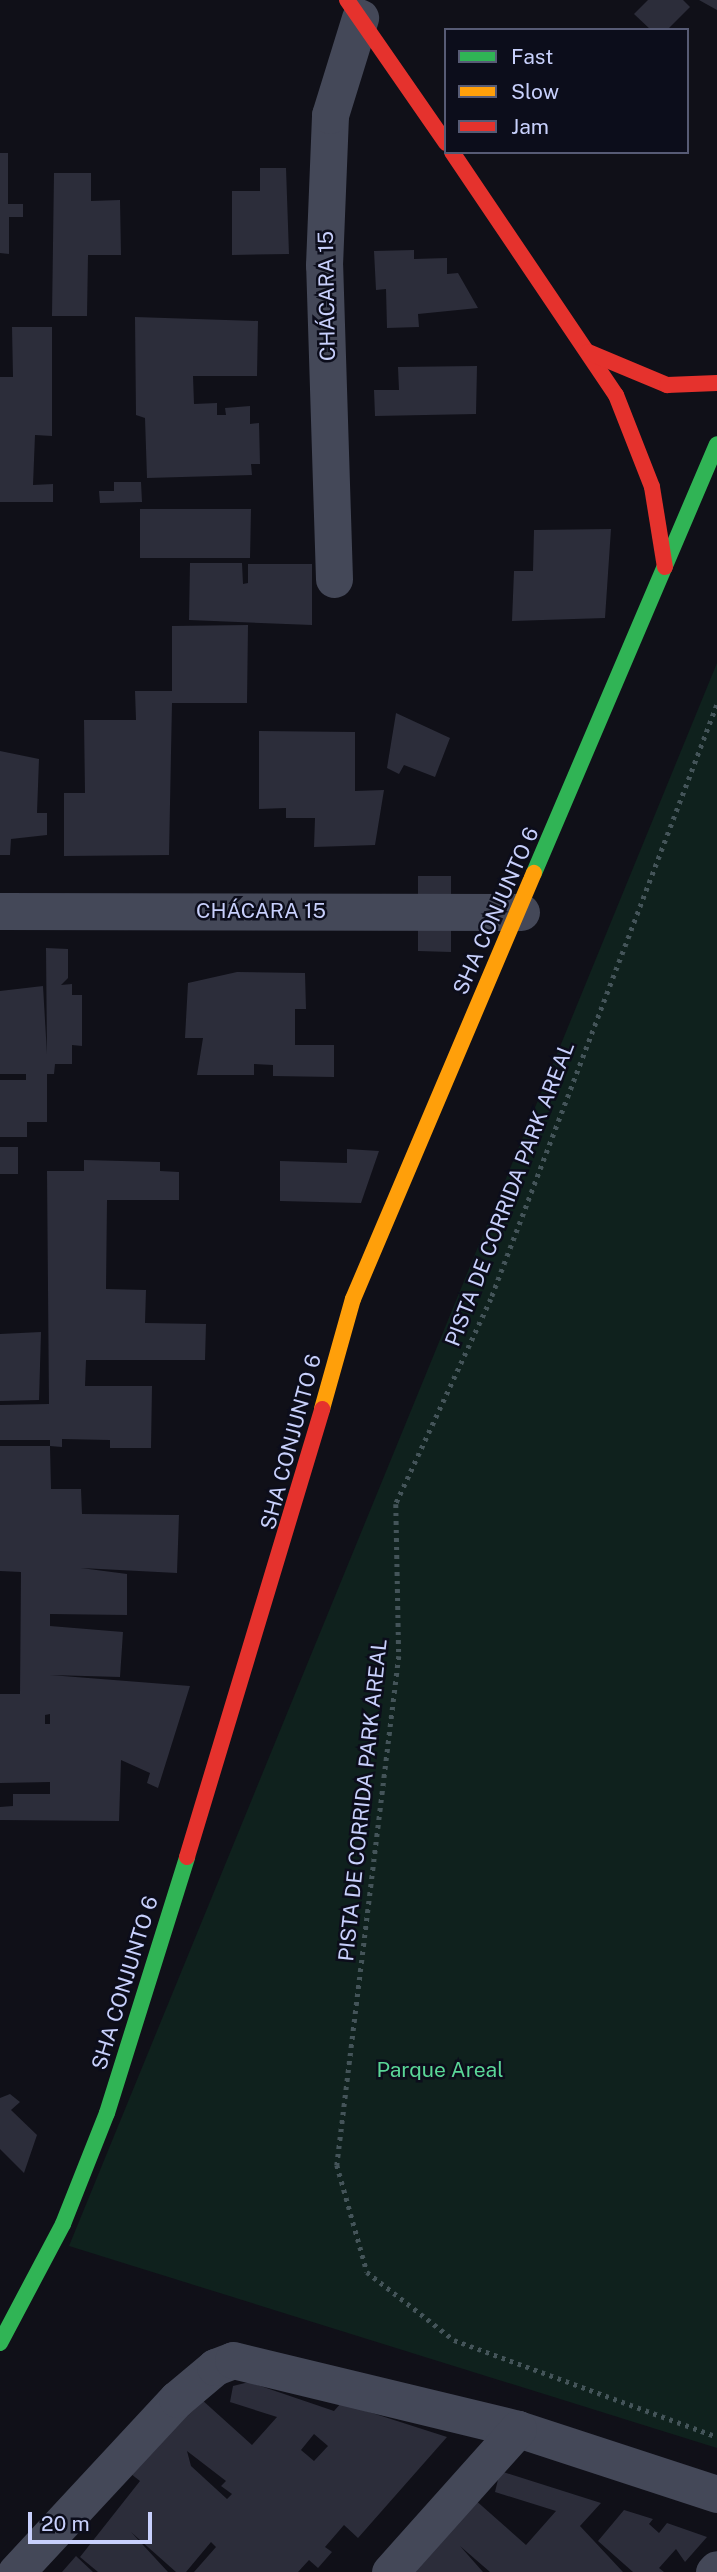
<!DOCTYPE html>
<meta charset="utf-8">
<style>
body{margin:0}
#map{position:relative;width:717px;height:2572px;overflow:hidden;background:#101018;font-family:"Public Sans",sans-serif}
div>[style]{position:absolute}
.green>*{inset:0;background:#0f211d}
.building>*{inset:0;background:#2c2d3a}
.path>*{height:4.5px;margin-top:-2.25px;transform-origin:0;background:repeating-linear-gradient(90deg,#445459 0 3.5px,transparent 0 8.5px)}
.street>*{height:37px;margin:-18.5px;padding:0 18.5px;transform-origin:18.5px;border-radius:18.5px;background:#444858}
.fast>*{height:16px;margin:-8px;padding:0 8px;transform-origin:8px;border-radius:8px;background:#30b455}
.slow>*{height:16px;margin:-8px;padding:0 8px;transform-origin:8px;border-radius:8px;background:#ff9f0a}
.jam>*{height:16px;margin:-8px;padding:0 8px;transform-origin:8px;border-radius:8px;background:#e5322d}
span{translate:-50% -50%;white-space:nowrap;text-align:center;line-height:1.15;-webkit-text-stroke:5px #0c0d1b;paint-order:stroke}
.street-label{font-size:21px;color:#c8d0fc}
.park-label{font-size:21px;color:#5ad697}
.legend{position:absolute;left:444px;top:28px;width:245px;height:126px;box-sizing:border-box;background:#0c0d1b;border:2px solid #575b75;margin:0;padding:9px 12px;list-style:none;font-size:21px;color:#c8d0fc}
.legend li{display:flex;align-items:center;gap:14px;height:35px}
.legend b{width:35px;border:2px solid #575b75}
.scale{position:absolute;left:28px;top:2512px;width:124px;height:32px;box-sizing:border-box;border:4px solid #c8d0fc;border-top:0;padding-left:9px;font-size:21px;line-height:24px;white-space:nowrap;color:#c8d0fc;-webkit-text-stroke:5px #0c0d1b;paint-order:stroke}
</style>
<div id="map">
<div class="green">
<div style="clip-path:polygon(717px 663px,717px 2448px,69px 2246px)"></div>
</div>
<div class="building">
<div style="clip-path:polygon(648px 0,683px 0,690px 7px,667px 30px,651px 30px,634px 14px)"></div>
<div style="clip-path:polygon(699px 0,717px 0,717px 10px)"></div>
<div style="clip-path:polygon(0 153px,8px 153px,8px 204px,23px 204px,23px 217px,9px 217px,9px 254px,0 253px)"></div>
<div style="clip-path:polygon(260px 168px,286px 168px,289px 254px,232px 255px,232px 191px,260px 191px)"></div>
<div style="clip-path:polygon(54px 173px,91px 173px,91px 201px,120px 200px,121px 255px,88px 255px,87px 316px,52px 316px)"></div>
<div style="clip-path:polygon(414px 250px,414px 259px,447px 258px,447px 274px,458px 273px,478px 308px,418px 314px,419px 327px,387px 328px,386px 289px,376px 290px,374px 251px)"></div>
<div style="clip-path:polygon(135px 317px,258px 321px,257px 376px,193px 376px,194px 404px,217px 403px,217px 415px,226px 415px,225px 408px,250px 406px,250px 424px,259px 423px,260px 464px,251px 464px,252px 475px,147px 478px,145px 418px,136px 415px)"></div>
<div style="clip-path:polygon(12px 327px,52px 327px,52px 436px,35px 435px,33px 485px,53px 484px,53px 502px,0 502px,0 377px,13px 377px)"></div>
<div style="clip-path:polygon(477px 366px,476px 414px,375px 416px,374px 390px,399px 390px,398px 367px)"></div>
<div style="clip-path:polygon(114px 482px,141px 482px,142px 502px,100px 503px,99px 491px,114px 491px)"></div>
<div style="clip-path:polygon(140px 509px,251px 509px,250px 558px,140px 558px)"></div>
<div style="clip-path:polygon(611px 529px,605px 618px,512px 621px,514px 571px,533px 571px,534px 530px)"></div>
<div style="clip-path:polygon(190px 563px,242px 563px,243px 584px,248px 583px,248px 564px,312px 564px,312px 625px,189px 620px)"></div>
<div style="clip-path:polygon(248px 625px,247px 703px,172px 703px,169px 855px,64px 856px,64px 793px,85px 793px,84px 720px,136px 720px,135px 691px,172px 691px,172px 626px)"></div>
<div style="clip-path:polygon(396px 713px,450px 738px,435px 777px,404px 765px,399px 774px,387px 768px)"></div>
<div style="clip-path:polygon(259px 731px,355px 732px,355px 791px,384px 790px,375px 845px,314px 847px,315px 818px,286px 818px,286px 808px,259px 809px)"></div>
<div style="clip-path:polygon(0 751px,39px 759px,37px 813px,47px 813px,47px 835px,11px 839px,10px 855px,0 855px)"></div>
<div style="clip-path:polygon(418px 876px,451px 876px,451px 952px,418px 951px)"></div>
<div style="clip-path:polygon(46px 948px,68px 949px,68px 978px,61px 985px,72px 984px,72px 995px,82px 995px,82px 1046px,72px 1045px,72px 1064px,55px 1064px,54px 1074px,47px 1074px,47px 1122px,27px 1122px,27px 1137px,0 1137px,0 1080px,26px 1080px,26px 1074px,0 1074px,0 991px,43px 986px,47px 1054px)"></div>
<div style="clip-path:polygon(237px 972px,305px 973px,306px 1009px,295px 1009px,295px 1045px,334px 1045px,334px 1077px,273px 1076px,273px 1065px,254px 1064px,254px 1075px,197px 1075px,203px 1038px,185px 1038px,188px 983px)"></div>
<div style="clip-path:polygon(0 1147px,18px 1147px,18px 1174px,0 1174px)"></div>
<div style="clip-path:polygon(347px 1149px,379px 1151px,361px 1203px,280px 1201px,280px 1161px,347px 1163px)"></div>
<div style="clip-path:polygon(84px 1160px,160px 1162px,160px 1171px,179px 1172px,179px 1200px,107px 1200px,106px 1289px,146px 1290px,145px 1323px,206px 1324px,205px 1360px,86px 1360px,85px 1386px,152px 1386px,151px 1448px,110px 1448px,110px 1440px,62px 1439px,62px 1447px,50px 1446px,50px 1440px,0 1440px,0 1405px,49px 1404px,47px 1171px,84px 1171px)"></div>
<div style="clip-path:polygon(41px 1332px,39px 1400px,0 1401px,0 1334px)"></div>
<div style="clip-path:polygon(evenodd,0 1446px,50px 1446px,51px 1489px,81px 1489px,82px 1514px,179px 1515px,177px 1573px,81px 1568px,127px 1574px,127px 1615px,50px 1614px,50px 1626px,123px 1632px,120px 1677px,50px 1675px,190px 1686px,158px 1788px,147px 1783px,150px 1773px,121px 1760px,119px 1821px,0 1820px,0 1807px,13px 1806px,13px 1794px,50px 1794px,50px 1782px,0 1783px,0 1694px,20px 1694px,21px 1572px,0 1571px,0 1446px,50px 1714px,50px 1724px,45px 1724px,45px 1715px,50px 1714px)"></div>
<div style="clip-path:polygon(10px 2094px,20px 2102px,11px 2110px,37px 2135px,24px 2173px,0 2149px,0 2098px)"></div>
<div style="clip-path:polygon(evenodd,249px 2382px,334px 2411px,341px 2403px,447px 2437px,358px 2538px,344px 2525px,325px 2547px,332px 2552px,318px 2568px,309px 2560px,298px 2572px,194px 2572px,216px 2547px,211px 2542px,186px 2572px,176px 2572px,131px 2532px,168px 2572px,98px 2572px,80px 2557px,140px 2481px,131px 2474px,201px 2399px,252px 2445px,277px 2417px,230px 2402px,233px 2386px,249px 2382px,314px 2434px,328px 2446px,314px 2461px,301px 2450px,314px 2434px,249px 2382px,187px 2451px,226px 2481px,221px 2486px,232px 2494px,227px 2499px,191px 2466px,187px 2451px)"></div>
<div style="clip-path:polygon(500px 2471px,601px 2503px,580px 2526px,623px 2572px,490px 2572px,460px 2546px,483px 2572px,404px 2572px,465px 2491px,526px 2545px,556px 2511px,495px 2492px)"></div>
<div style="clip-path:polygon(624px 2510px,653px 2519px,649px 2524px,659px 2533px,667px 2523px,707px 2537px,685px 2562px,676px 2549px,659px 2568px,664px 2572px,633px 2572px,598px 2541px)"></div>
<div style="clip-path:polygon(76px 2556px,93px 2572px,62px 2572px)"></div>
</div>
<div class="path">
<div style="left:717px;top:705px;width:636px;rotate:110.83deg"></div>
<div style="left:491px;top:1299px;width:226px;rotate:114.9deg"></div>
<div style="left:396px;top:1504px;width:152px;rotate:88.9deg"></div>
<div style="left:399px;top:1656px;width:513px;rotate:96.94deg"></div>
<div style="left:337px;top:2165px;width:111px;rotate:74.3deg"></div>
<div style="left:367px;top:2272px;width:110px;rotate:38deg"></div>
<div style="left:454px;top:2340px;width:280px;rotate:20.2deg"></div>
</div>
<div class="street">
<div style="left:334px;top:579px;width:314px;rotate:-91.8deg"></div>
<div style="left:324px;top:265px;width:150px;rotate:-87.7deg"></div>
<div style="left:330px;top:115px;width:102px;rotate:-72.8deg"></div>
<div style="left:0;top:911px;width:521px;rotate:0.11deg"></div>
<div style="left:16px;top:2572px;width:236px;rotate:-47.1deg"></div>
<div style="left:177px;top:2399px;width:50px;rotate:-40.1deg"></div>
<div style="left:215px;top:2367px;width:19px;rotate:-21deg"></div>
<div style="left:233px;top:2360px;width:293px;rotate:13.6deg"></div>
<div style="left:518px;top:2429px;width:209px;rotate:18.1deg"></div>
<div style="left:390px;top:2572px;width:192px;rotate:-48.2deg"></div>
<div style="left:714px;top:2572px;width:4px;rotate:-45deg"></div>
</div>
<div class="fast">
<div style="left:534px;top:873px;width:466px;rotate:-66.9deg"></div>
<div style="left:0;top:2343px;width:135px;rotate:-62.1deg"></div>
<div style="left:63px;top:2224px;width:119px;rotate:-68.4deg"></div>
<div style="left:107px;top:2113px;width:268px;rotate:-72.6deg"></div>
</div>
<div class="slow">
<div style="left:322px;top:1409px;width:114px;rotate:-74.3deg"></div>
<div style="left:353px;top:1299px;width:463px;rotate:-67deg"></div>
</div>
<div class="jam">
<div style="left:347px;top:0;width:174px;rotate:55.3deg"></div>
<div style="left:452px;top:152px;width:293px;rotate:56deg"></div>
<div style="left:616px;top:395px;width:99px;rotate:68.6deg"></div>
<div style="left:652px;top:487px;width:81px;rotate:80.8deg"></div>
<div style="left:588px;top:352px;width:86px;rotate:22.7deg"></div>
<div style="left:667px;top:385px;width:50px;rotate:-2.3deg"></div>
<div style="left:187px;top:1857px;width:468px;rotate:-73.2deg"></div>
</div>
<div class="street-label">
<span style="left:327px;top:296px;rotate:-91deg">CHÁCARA 15</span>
<span style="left:261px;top:911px">CHÁCARA 15</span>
<span style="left:496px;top:911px;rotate:-66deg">SHA CONJUNTO 6</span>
<span style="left:510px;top:1194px;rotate:-69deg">PISTA DE CORRIDA PARK AREAL</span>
<span style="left:291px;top:1442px;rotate:-75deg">SHA CONJUNTO 6</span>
<span style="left:363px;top:1800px;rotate:-84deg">PISTA DE CORRIDA PARK AREAL</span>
<span style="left:125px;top:1983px;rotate:-73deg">SHA CONJUNTO 6</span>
</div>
<div class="park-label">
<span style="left:440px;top:2070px">Parque Areal</span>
</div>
<ul class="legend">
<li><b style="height:9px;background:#30b455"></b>Fast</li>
<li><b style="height:9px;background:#ff9f0a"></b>Slow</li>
<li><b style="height:9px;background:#e5322d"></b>Jam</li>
</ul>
<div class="scale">20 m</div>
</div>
